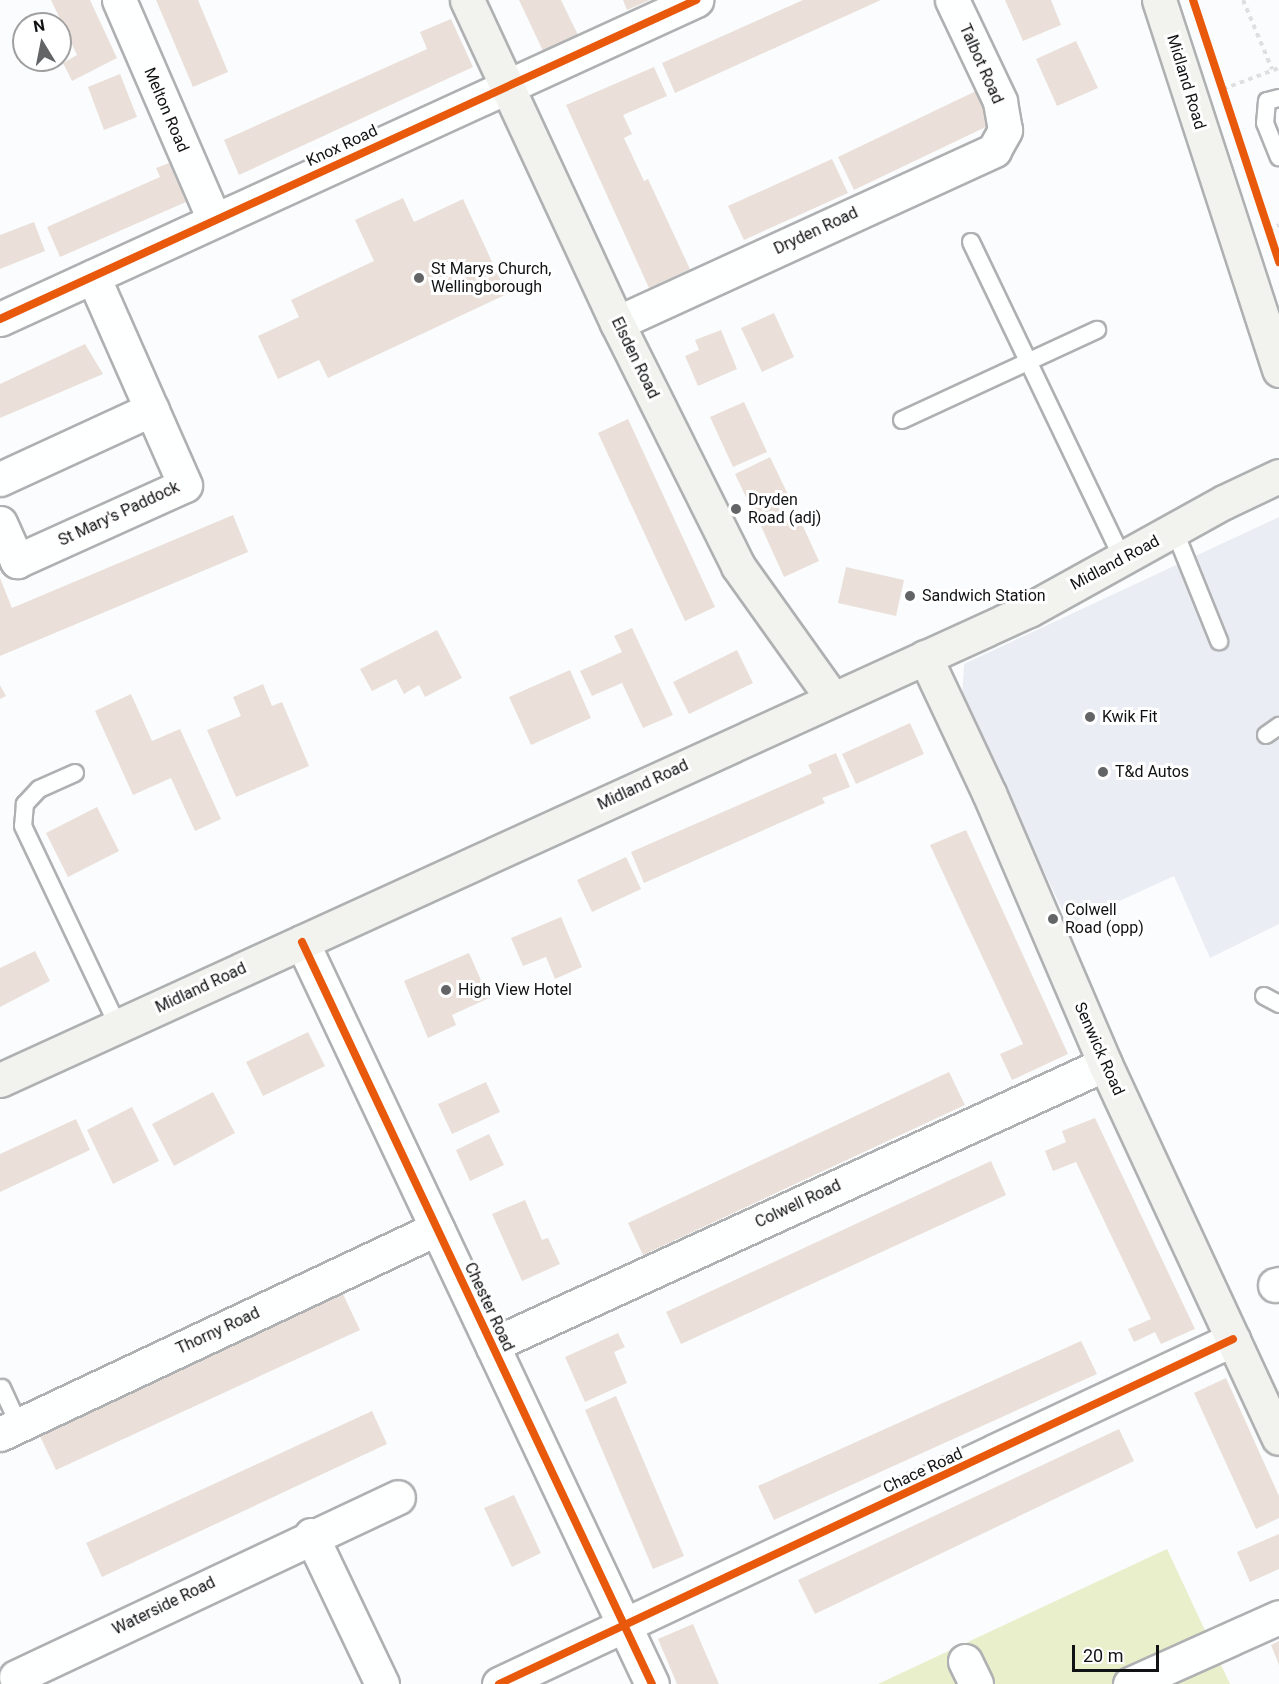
<!DOCTYPE html>
<style>
body{margin:0}
#map{position:relative;width:1279px;height:1684px;overflow:hidden;background:#fafcfe;font-family:Roboto,sans-serif}
div>[style]{position:absolute}
.built>*{inset:0;background:#eaeef4}
.green>*{inset:0;background:#e9eecb}
.building>*{inset:0;background:#eae0d9}
.path>*{height:4px;margin-top:-2px;transform-origin:0;background:repeating-linear-gradient(90deg,#dfdfdf 0 4.5px,transparent 0 9px)}
.roads{filter:drop-shadow(2px 0 #afb0b2) drop-shadow(-2px 0 #afb0b2) drop-shadow(0 2px #afb0b2) drop-shadow(0 -2px #afb0b2)}
.lane>*{height:16px;margin:-8px;padding:0 8px;transform-origin:8px;border-radius:8px;background:#feffff}
.street>*{height:33px;margin:-16.5px;padding:0 16.5px;transform-origin:16.5px;border-radius:16.5px;background:#feffff}
.secondary>*{height:33px;margin:-16.5px;padding:0 16.5px;transform-origin:16.5px;border-radius:16.5px;background:#f2f2ee}
.cycleway>*{height:8px;margin:-4px;padding:0 4px;transform-origin:4px;border-radius:4px;background:#e8590c}
.dots>*{width:16px;height:16px;translate:-50% -50%;box-sizing:border-box;border:3px solid #fff;border-radius:50%}
span{translate:-50% -50%;white-space:nowrap;text-align:center;line-height:1.15;-webkit-text-stroke:6px #fff;paint-order:stroke}
.street-label{font-size:16px;color:#111214}
.poi-label{font-size:16px;color:#111214}
.left{translate:0 -50%;text-align:left}
.north{position:absolute;left:12px;top:12px;width:60px;height:60px;box-sizing:border-box;background:#fff;border:2px solid #a0a0a1;border-radius:50%;rotate:350deg;font-size:16px;font-weight:700;line-height:24px;text-align:center;color:#111214}
.north::after{content:'';display:block;margin:auto;width:21px;height:27px;background:#636466;clip-path:polygon(50% 0,100% 100%,50% 72%,0 100%)}
.scale{position:absolute;left:1072px;top:1645px;width:87px;height:27px;box-sizing:border-box;border:3px solid #111214;border-top:0;padding-left:8px;font-size:18px;line-height:21px;white-space:nowrap;color:#111214;-webkit-text-stroke:4px #fff;paint-order:stroke}
</style>
<div id="map">
<div class="built">
<div style="clip-path:polygon(1279px 517px,1279px 924px,1210px 958px,1174px 876px,1069px 924px,962px 699px,964px 664px)"></div>
</div>
<div class="green">
<div style="clip-path:polygon(1167px 1549px,1230px 1684px,878px 1684px)"></div>
</div>
<div class="building">
<div style="clip-path:polygon(51px 0,90px 0,117px 58px,72px 81px,63px 63px,77px 55px)"></div>
<div style="clip-path:polygon(156px 0,198px 0,228px 72px,193px 87px)"></div>
<div style="clip-path:polygon(519px 0,561px 0,579px 37px,543px 51px)"></div>
<div style="clip-path:polygon(623px 0,650px 0,627px 10px)"></div>
<div style="clip-path:polygon(803px 0,881px 0,675px 93px,662px 63px)"></div>
<div style="clip-path:polygon(1005px 0,1051px 0,1061px 25px,1023px 41px)"></div>
<div style="clip-path:polygon(451px 19px,473px 67px,239px 175px,224px 140px,427px 49px,420px 32px)"></div>
<div style="clip-path:polygon(1076px 41px,1098px 88px,1057px 106px,1036px 59px)"></div>
<div style="clip-path:polygon(654px 67px,667px 96px,623px 115px,632px 134px,624px 138px,644px 181px,648px 179px,690px 269px,649px 288px,566px 105px)"></div>
<div style="clip-path:polygon(120px 74px,137px 117px,104px 130px,88px 87px)"></div>
<div style="clip-path:polygon(976px 91px,992px 124px,854px 190px,838px 157px)"></div>
<div style="clip-path:polygon(832px 159px,848px 193px,744px 240px,728px 206px)"></div>
<div style="clip-path:polygon(169px 163px,186px 202px,60px 257px,47px 227px,160px 177px,156px 168px)"></div>
<div style="clip-path:polygon(403px 198px,414px 222px,463px 199px,507px 294px,328px 378px,319px 360px,278px 379px,258px 336px,299px 317px,291px 300px,374px 261px,355px 220px)"></div>
<div style="clip-path:polygon(34px 222px,45px 251px,0 269px,0 235px)"></div>
<div style="clip-path:polygon(774px 313px,794px 357px,762px 372px,741px 328px)"></div>
<div style="clip-path:polygon(721px 330px,737px 369px,698px 386px,685px 356px,699px 350px,695px 340px)"></div>
<div style="clip-path:polygon(85px 344px,103px 374px,0 418px,0 384px)"></div>
<div style="clip-path:polygon(744px 402px,767px 452px,733px 467px,710px 417px)"></div>
<div style="clip-path:polygon(628px 419px,715px 607px,685px 621px,598px 433px)"></div>
<div style="clip-path:polygon(770px 457px,793px 505px,758px 522px,735px 474px)"></div>
<div style="clip-path:polygon(796px 511px,819px 561px,784px 577px,761px 526px)"></div>
<div style="clip-path:polygon(233px 515px,248px 552px,0 656px,0 578px,12px 608px)"></div>
<div style="clip-path:polygon(846px 567px,904px 580px,896px 616px,838px 603px)"></div>
<div style="clip-path:polygon(632px 628px,673px 715px,643px 728px,622px 683px,592px 696px,580px 671px,622px 652px,614px 636px)"></div>
<div style="clip-path:polygon(437px 630px,462px 678px,425px 697px,419px 685px,404px 694px,396px 679px,372px 691px,360px 669px)"></div>
<div style="clip-path:polygon(737px 650px,753px 683px,689px 714px,673px 682px)"></div>
<div style="clip-path:polygon(570px 670px,591px 718px,531px 745px,509px 697px)"></div>
<div style="clip-path:polygon(263px 684px,272px 706px,282px 702px,309px 766px,236px 797px,207px 730px,241px 716px,233px 697px)"></div>
<div style="clip-path:polygon(0 685px,6px 696px,0 699px)"></div>
<div style="clip-path:polygon(131px 694px,152px 741px,180px 729px,221px 819px,195px 831px,171px 778px,133px 795px,95px 711px)"></div>
<div style="clip-path:polygon(910px 723px,924px 754px,856px 784px,842px 754px)"></div>
<div style="clip-path:polygon(836px 753px,850px 787px,822px 798px,825px 803px,644px 883px,631px 852px,812px 773px,808px 765px)"></div>
<div style="clip-path:polygon(97px 807px,119px 851px,68px 877px,46px 833px)"></div>
<div style="clip-path:polygon(966px 830px,1068px 1054px,1012px 1080px,1000px 1054px,1023px 1044px,930px 845px)"></div>
<div style="clip-path:polygon(626px 857px,641px 889px,592px 912px,577px 880px)"></div>
<div style="clip-path:polygon(561px 917px,582px 967px,555px 979px,546px 957px,523px 966px,511px 938px)"></div>
<div style="clip-path:polygon(35px 951px,50px 981px,0 1007px,0 968px)"></div>
<div style="clip-path:polygon(469px 953px,489px 998px,452px 1015px,456px 1025px,428px 1038px,404px 981px)"></div>
<div style="clip-path:polygon(308px 1032px,325px 1066px,263px 1096px,246px 1062px)"></div>
<div style="clip-path:polygon(949px 1072px,965px 1105px,643px 1255px,628px 1223px)"></div>
<div style="clip-path:polygon(486px 1082px,500px 1112px,452px 1134px,438px 1104px)"></div>
<div style="clip-path:polygon(213px 1092px,235px 1133px,174px 1166px,152px 1124px)"></div>
<div style="clip-path:polygon(132px 1107px,159px 1161px,113px 1184px,87px 1130px)"></div>
<div style="clip-path:polygon(1095px 1118px,1195px 1329px,1161px 1344px,1155px 1332px,1134px 1342px,1128px 1329px,1151px 1319px,1076px 1162px,1053px 1171px,1045px 1151px,1066px 1142px,1062px 1131px)"></div>
<div style="clip-path:polygon(76px 1119px,90px 1150px,0 1192px,0 1154px)"></div>
<div style="clip-path:polygon(489px 1134px,504px 1165px,470px 1181px,456px 1150px)"></div>
<div style="clip-path:polygon(991px 1161px,1006px 1195px,681px 1344px,666px 1312px)"></div>
<div style="clip-path:polygon(525px 1200px,542px 1240px,548px 1238px,560px 1264px,522px 1281px,492px 1214px)"></div>
<div style="clip-path:polygon(342px 1292px,360px 1330px,56px 1470px,38px 1432px)"></div>
<div style="clip-path:polygon(618px 1333px,625px 1347px,614px 1352px,627px 1383px,585px 1402px,565px 1357px)"></div>
<div style="clip-path:polygon(1081px 1341px,1097px 1374px,774px 1520px,758px 1486px)"></div>
<div style="clip-path:polygon(1226px 1378px,1279px 1496px,1279px 1518px,1256px 1529px,1194px 1393px)"></div>
<div style="clip-path:polygon(616px 1396px,684px 1556px,653px 1569px,585px 1410px)"></div>
<div style="clip-path:polygon(372px 1411px,387px 1444px,102px 1577px,86px 1543px)"></div>
<div style="clip-path:polygon(1119px 1429px,1134px 1461px,815px 1614px,798px 1580px)"></div>
<div style="clip-path:polygon(514px 1495px,541px 1553px,512px 1567px,484px 1508px)"></div>
<div style="clip-path:polygon(1279px 1534px,1279px 1569px,1250px 1582px,1237px 1552px)"></div>
<div style="clip-path:polygon(693px 1624px,708px 1659px,719px 1684px,677px 1684px,658px 1639px)"></div>
<div style="clip-path:polygon(1279px 1641px,1279px 1665px,1271px 1645px)"></div>
</div>
<div class="path">
<div style="left:1243px;top:0;width:75px;rotate:67.2deg"></div>
<div style="left:1223px;top:89px;width:60px;rotate:-20.6deg"></div>
<div style="left:1269px;top:230px;width:11px;rotate:-27deg"></div>
</div>
<div class="roads">
<div class="lane">
<div style="left:1279px;top:98px;width:12px;rotate:166deg"></div>
<div style="left:1267px;top:101px;width:22px;rotate:95deg"></div>
<div style="left:1265px;top:123px;width:37px;rotate:68deg"></div>
<div style="left:971px;top:242px;width:352px;rotate:64.4deg"></div>
<div style="left:902px;top:420px;width:215px;rotate:-24.8deg"></div>
<div style="left:1175px;top:532px;width:118px;rotate:68deg"></div>
<div style="left:1266px;top:735px;width:16px;rotate:-35deg"></div>
<div style="left:75px;top:773px;width:39px;rotate:156deg"></div>
<div style="left:39px;top:789px;width:21px;rotate:133deg"></div>
<div style="left:25px;top:804px;width:22px;rotate:95deg"></div>
<div style="left:23px;top:826px;width:221px;rotate:64.6deg"></div>
<div style="left:1264px;top:996px;width:17px;rotate:28deg"></div>
<div style="left:2px;top:1388px;width:41px;rotate:65.3deg"></div>
</div>
<div class="street">
<div style="left:119px;top:0;width:240px;rotate:66.6deg"></div>
<div style="left:0;top:319px;width:766px;rotate:-24.62deg"></div>
<div style="left:617px;top:323px;width:415px;rotate:-24.6deg"></div>
<div style="left:994px;top:150px;width:23px;rotate:-61deg"></div>
<div style="left:1005px;top:130px;width:29px;rotate:-100deg"></div>
<div style="left:1000px;top:101px;width:112px;rotate:-115.4deg"></div>
<div style="left:0;top:479px;width:167px;rotate:-24.7deg"></div>
<div style="left:0;top:523px;width:42px;rotate:65.9deg"></div>
<div style="left:17px;top:561px;width:184px;rotate:-24.3deg"></div>
<div style="left:185px;top:485px;width:228px;rotate:-113.8deg"></div>
<div style="left:302px;top:942px;width:820px;rotate:64.75deg"></div>
<div style="left:1275px;top:1285px;width:4px;rotate:-14deg"></div>
<div style="left:492px;top:1345px;width:674px;rotate:-24.63deg"></div>
<div style="left:0;top:1434px;width:483px;rotate:-25.2deg"></div>
<div style="left:311px;top:1535px;width:165px;rotate:64.5deg"></div>
<div style="left:965px;top:1661px;width:25px;rotate:64deg"></div>
<div style="left:16px;top:1677px;width:422px;rotate:-25.2deg"></div>
<div style="left:499px;top:1684px;width:811px;rotate:-25.17deg"></div>
<div style="left:1130px;top:1684px;width:163px;rotate:-24.2deg"></div>
</div>
<div class="secondary">
<div style="left:467px;top:0;width:356px;rotate:65.1deg"></div>
<div style="left:617px;top:323px;width:271px;rotate:63.5deg"></div>
<div style="left:738px;top:566px;width:163px;rotate:54.5deg"></div>
<div style="left:1159px;top:0;width:389px;rotate:72deg"></div>
<div style="left:925px;top:657px;width:150px;rotate:64.8deg"></div>
<div style="left:989px;top:793px;width:295px;rotate:66.8deg"></div>
<div style="left:1105px;top:1064px;width:412px;rotate:65.1deg"></div>
<div style="left:0;top:1080px;width:1131px;rotate:-24.55deg"></div>
<div style="left:1029px;top:610px;width:223px;rotate:-29deg"></div>
<div style="left:1224px;top:502px;width:61px;rotate:-25.3deg"></div>
</div>
</div>
<div class="cycleway">
<div style="left:1193px;top:0;width:276px;rotate:71.8deg"></div>
<div style="left:0;top:319px;width:766px;rotate:-24.62deg"></div>
<div style="left:302px;top:942px;width:820px;rotate:64.75deg"></div>
<div style="left:499px;top:1684px;width:811px;rotate:-25.17deg"></div>
</div>
<div class="dots">
<div style="left:419px;top:278px;background:#636466"></div>
<div style="left:736px;top:509px;background:#636466"></div>
<div style="left:910px;top:596px;background:#636466"></div>
<div style="left:1090px;top:717px;background:#636466"></div>
<div style="left:1103px;top:772px;background:#636466"></div>
<div style="left:1053px;top:919px;background:#636466"></div>
<div style="left:446px;top:990px;background:#636466"></div>
</div>
<div class="street-label">
<span style="left:981px;top:64px;rotate:66deg">Talbot Road</span>
<span style="left:1186px;top:82px;rotate:73deg">Midland Road</span>
<span style="left:166px;top:110px;rotate:67deg">Melton Road</span>
<span style="left:342px;top:146px;rotate:-25deg">Knox Road</span>
<span style="left:816px;top:231px;rotate:-25deg">Dryden Road</span>
<span style="left:635px;top:358px;rotate:64deg">Elsden Road</span>
<span style="left:119px;top:514px;rotate:-25deg">St Mary's Paddock</span>
<span style="left:1115px;top:563px;rotate:-28deg">Midland Road</span>
<span style="left:643px;top:785px;rotate:-25deg">Midland Road</span>
<span style="left:201px;top:988px;rotate:-25deg">Midland Road</span>
<span style="left:1099px;top:1049px;rotate:66deg">Senwick Road</span>
<span style="left:798px;top:1204px;rotate:-25deg">Colwell Road</span>
<span style="left:489px;top:1307px;rotate:65deg">Chester Road</span>
<span style="left:218px;top:1331px;rotate:-25deg">Thorny Road</span>
<span style="left:923px;top:1471px;rotate:-25deg">Chace Road</span>
<span style="left:164px;top:1606px;rotate:-26deg">Waterside Road</span>
</div>
<div class="poi-label">
<span class="left" style="left:431px;top:278px">St Marys Church,<br>Wellingborough</span>
<span class="left" style="left:748px;top:509px">Dryden<br>Road (adj)</span>
<span class="left" style="left:922px;top:596px">Sandwich Station</span>
<span class="left" style="left:1102px;top:717px">Kwik Fit</span>
<span class="left" style="left:1115px;top:772px">T&amp;d Autos</span>
<span class="left" style="left:1065px;top:919px">Colwell<br>Road (opp)</span>
<span class="left" style="left:458px;top:990px">High View Hotel</span>
</div>
<div class="north">N</div>
<div class="scale">20 m</div>
</div>
